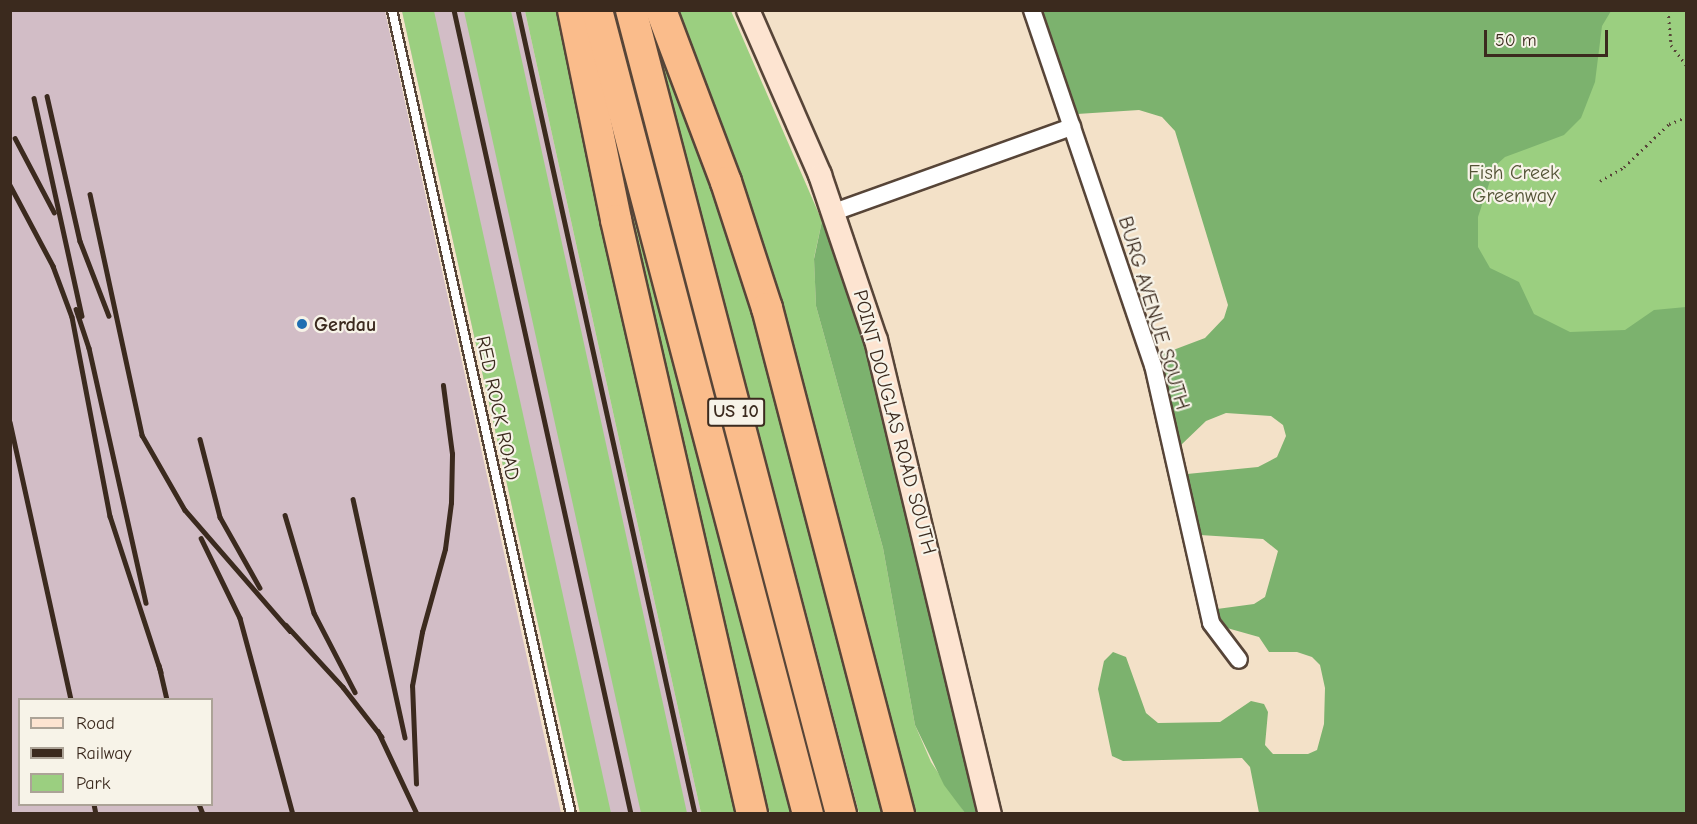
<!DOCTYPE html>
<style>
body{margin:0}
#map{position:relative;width:1697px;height:824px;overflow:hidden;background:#f3e1c8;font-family:"Comic Neue",sans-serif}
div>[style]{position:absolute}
.industrial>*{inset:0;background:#d2bdc6}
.green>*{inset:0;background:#9bcf80}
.forest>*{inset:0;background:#7cb26e}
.path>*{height:3px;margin-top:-1.5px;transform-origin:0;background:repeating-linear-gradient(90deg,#574538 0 1.5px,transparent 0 6px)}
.roads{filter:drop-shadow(2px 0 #574538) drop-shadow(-2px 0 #574538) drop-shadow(0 2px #574538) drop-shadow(0 -2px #574538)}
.lane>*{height:8px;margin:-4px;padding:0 4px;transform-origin:4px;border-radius:4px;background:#fff}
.street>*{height:16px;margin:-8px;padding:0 8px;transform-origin:8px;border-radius:8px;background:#fff}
.secondary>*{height:22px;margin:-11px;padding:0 11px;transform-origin:11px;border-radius:11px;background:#fde4d1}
.highway>*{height:30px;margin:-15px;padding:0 15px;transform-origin:15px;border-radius:15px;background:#fabc8b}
.rail>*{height:4.5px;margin:-2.25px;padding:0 2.25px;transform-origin:2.25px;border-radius:2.25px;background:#3b2a1e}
.dots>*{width:16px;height:16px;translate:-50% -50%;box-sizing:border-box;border:3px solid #f7f3e8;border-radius:50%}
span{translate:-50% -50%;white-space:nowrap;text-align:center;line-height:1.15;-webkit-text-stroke:4.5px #f7f3e8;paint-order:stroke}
.shield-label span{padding:2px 4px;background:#f7f3e8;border:2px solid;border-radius:4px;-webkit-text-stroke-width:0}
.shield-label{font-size:18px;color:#3b2a1e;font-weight:700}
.park-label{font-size:20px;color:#535336}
.street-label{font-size:20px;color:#3b2a1e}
.poi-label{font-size:20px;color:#3b2a1e;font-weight:700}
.left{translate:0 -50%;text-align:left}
.frame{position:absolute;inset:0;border:12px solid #3b2a1e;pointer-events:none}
.legend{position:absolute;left:18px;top:698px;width:195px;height:108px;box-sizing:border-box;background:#f7f3e8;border:2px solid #aca397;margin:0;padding:8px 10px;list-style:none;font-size:18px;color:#3b2a1e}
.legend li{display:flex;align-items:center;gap:12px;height:30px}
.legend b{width:30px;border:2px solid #aca397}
.scale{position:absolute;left:1484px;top:30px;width:124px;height:27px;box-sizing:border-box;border:3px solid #3b2a1e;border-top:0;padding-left:8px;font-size:18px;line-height:21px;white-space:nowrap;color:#3b2a1e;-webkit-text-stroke:4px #f7f3e8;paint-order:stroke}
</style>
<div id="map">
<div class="industrial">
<div style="clip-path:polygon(evenodd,10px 11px,385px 11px,561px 813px,11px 813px,10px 11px,20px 700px,212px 700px,212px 804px,20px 804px,20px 700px)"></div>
<div style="clip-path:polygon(402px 11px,525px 11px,701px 813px,580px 813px)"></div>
</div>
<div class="green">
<div style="clip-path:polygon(402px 11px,434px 11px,611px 813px,580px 813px)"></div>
<div style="clip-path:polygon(464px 11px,511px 11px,687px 813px,641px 813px)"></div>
<div style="clip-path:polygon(525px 11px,558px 11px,588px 164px,738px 813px,701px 813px)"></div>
<div style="clip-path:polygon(668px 11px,731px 11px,822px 221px,814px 258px,816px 306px,883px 548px,915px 725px,931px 762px,965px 813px,908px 813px)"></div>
<div style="clip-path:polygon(1265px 11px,1686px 11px,1686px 813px)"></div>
<div style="clip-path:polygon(668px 49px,715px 173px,889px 813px,859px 813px,659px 52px)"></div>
<div style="clip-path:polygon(608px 121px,660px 317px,790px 813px,770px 813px,747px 739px)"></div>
</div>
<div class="forest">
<div style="clip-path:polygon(1041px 11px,1611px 11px,1602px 26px,1595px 82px,1581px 118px,1564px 135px,1505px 157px,1495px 166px,1478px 217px,1478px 247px,1490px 268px,1519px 282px,1534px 314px,1570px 332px,1625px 330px,1654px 310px,1686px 307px,1686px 813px,1259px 813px,1250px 767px,1242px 758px,1123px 761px,1112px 756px,1098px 689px,1104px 661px,1113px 652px,1126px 657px,1146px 713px,1158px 723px,1220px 722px,1251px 701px,1264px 704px,1268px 712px,1265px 745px,1273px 754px,1308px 754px,1317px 750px,1324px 724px,1325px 688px,1320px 665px,1312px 657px,1297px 652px,1269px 652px,1259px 637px,1227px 628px,1218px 614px,1217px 609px,1254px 604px,1265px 597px,1278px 551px,1263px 539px,1200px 535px,1187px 474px,1258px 467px,1277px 457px,1286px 436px,1283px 425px,1271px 416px,1226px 413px,1206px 421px,1181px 445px,1160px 355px,1205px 338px,1224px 318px,1228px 305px,1175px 131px,1162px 117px,1139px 110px,1077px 114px)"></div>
<div style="clip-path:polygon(822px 221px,857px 318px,883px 412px,976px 813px,965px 813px,944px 785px,915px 725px,883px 548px,816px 306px,814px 259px)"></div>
</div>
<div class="path">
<div style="left:1668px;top:10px;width:35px;rotate:85deg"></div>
<div style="left:1671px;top:45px;width:25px;rotate:53deg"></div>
<div style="left:1600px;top:181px;width:28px;rotate:-30deg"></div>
<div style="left:1624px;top:167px;width:62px;rotate:-43.7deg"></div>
<div style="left:1669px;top:124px;width:18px;rotate:-22deg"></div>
</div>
<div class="roads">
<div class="lane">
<div style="left:392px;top:10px;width:824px;rotate:77.45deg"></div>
</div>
<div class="street">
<div style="left:1032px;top:10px;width:375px;rotate:71.2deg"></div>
<div style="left:1153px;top:365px;width:264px;rotate:77.3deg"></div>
<div style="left:1211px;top:623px;width:46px;rotate:52.9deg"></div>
<div style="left:834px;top:212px;width:253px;rotate:-19.7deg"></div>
</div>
<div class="secondary">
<div style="left:748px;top:10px;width:180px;rotate:66.4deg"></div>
<div style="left:820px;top:175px;width:174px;rotate:71.3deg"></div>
<div style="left:876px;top:340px;width:488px;rotate:76.5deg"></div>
</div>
<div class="highway">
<div style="left:573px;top:10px;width:214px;rotate:78.4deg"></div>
<div style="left:616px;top:220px;width:609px;rotate:77.1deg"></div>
<div style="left:597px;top:10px;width:831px;rotate:75.3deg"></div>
<div style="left:631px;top:10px;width:831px;rotate:75.36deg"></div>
<div style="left:661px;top:10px;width:184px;rotate:69.3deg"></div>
<div style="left:726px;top:182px;width:133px;rotate:72deg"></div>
<div style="left:767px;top:308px;width:523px;rotate:75.38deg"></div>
</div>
</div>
<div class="rail">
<div style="left:454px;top:10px;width:823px;rotate:77.58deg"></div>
<div style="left:518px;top:10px;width:823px;rotate:77.58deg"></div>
<div style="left:47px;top:96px;width:149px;rotate:77.2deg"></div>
<div style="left:80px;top:241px;width:80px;rotate:68.9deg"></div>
<div style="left:34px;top:98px;width:223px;rotate:77.6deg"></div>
<div style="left:15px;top:138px;width:84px;rotate:62.2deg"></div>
<div style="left:10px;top:185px;width:92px;rotate:62deg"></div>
<div style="left:53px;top:266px;width:54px;rotate:69.6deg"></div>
<div style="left:72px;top:317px;width:203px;rotate:79.2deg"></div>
<div style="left:110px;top:516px;width:164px;rotate:71.9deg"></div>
<div style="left:90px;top:194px;width:247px;rotate:77.8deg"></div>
<div style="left:142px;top:435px;width:86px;rotate:60.2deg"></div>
<div style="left:185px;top:510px;width:160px;rotate:49deg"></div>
<div style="left:76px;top:309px;width:41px;rotate:71.6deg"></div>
<div style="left:89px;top:348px;width:261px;rotate:77.4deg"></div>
<div style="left:10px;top:422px;width:285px;rotate:77.6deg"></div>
<div style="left:200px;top:439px;width:81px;rotate:75.6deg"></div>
<div style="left:220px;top:517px;width:81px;rotate:60.6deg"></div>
<div style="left:353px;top:499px;width:244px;rotate:77.7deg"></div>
<div style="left:285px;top:515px;width:102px;rotate:73.5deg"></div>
<div style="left:314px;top:613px;width:89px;rotate:62.6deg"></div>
<div style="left:201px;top:538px;width:89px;rotate:64deg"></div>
<div style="left:240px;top:618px;width:203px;rotate:74.9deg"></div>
<div style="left:286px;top:625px;width:84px;rotate:47.4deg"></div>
<div style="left:343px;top:687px;width:63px;rotate:52deg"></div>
<div style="left:159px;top:665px;width:36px;rotate:77deg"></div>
<div style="left:378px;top:731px;width:92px;rotate:64.8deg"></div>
<div style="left:416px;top:784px;width:98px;rotate:-92.3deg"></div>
<div style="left:412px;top:686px;width:55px;rotate:-79.5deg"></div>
<div style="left:422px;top:632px;width:86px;rotate:-74.5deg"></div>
<div style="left:445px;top:549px;width:46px;rotate:-82.6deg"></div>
<div style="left:451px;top:503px;width:49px;rotate:-88.8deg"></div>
<div style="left:452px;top:454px;width:69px;rotate:-97.5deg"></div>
<div style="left:94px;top:804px;width:10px;rotate:79deg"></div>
<div style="left:199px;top:804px;width:11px;rotate:68deg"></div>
</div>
<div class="dots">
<div style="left:302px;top:324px;background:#1f6fb2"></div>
</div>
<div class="shield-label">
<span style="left:736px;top:412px">US 10</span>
</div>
<div class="park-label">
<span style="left:1514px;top:184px">Fish Creek<br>Greenway</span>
</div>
<div class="street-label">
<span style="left:1154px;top:313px;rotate:73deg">BURG AVENUE SOUTH</span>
<span style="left:498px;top:408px;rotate:78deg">RED ROCK ROAD</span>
<span style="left:895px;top:422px;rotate:75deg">POINT DOUGLAS ROAD SOUTH</span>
</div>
<div class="poi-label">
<span class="left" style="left:314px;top:324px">Gerdau</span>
</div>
<div class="frame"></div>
<ul class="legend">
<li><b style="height:8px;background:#fde4d1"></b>Road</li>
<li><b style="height:8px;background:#3b2a1e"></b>Railway</li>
<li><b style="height:16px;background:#9bcf80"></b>Park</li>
</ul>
<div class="scale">50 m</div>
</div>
